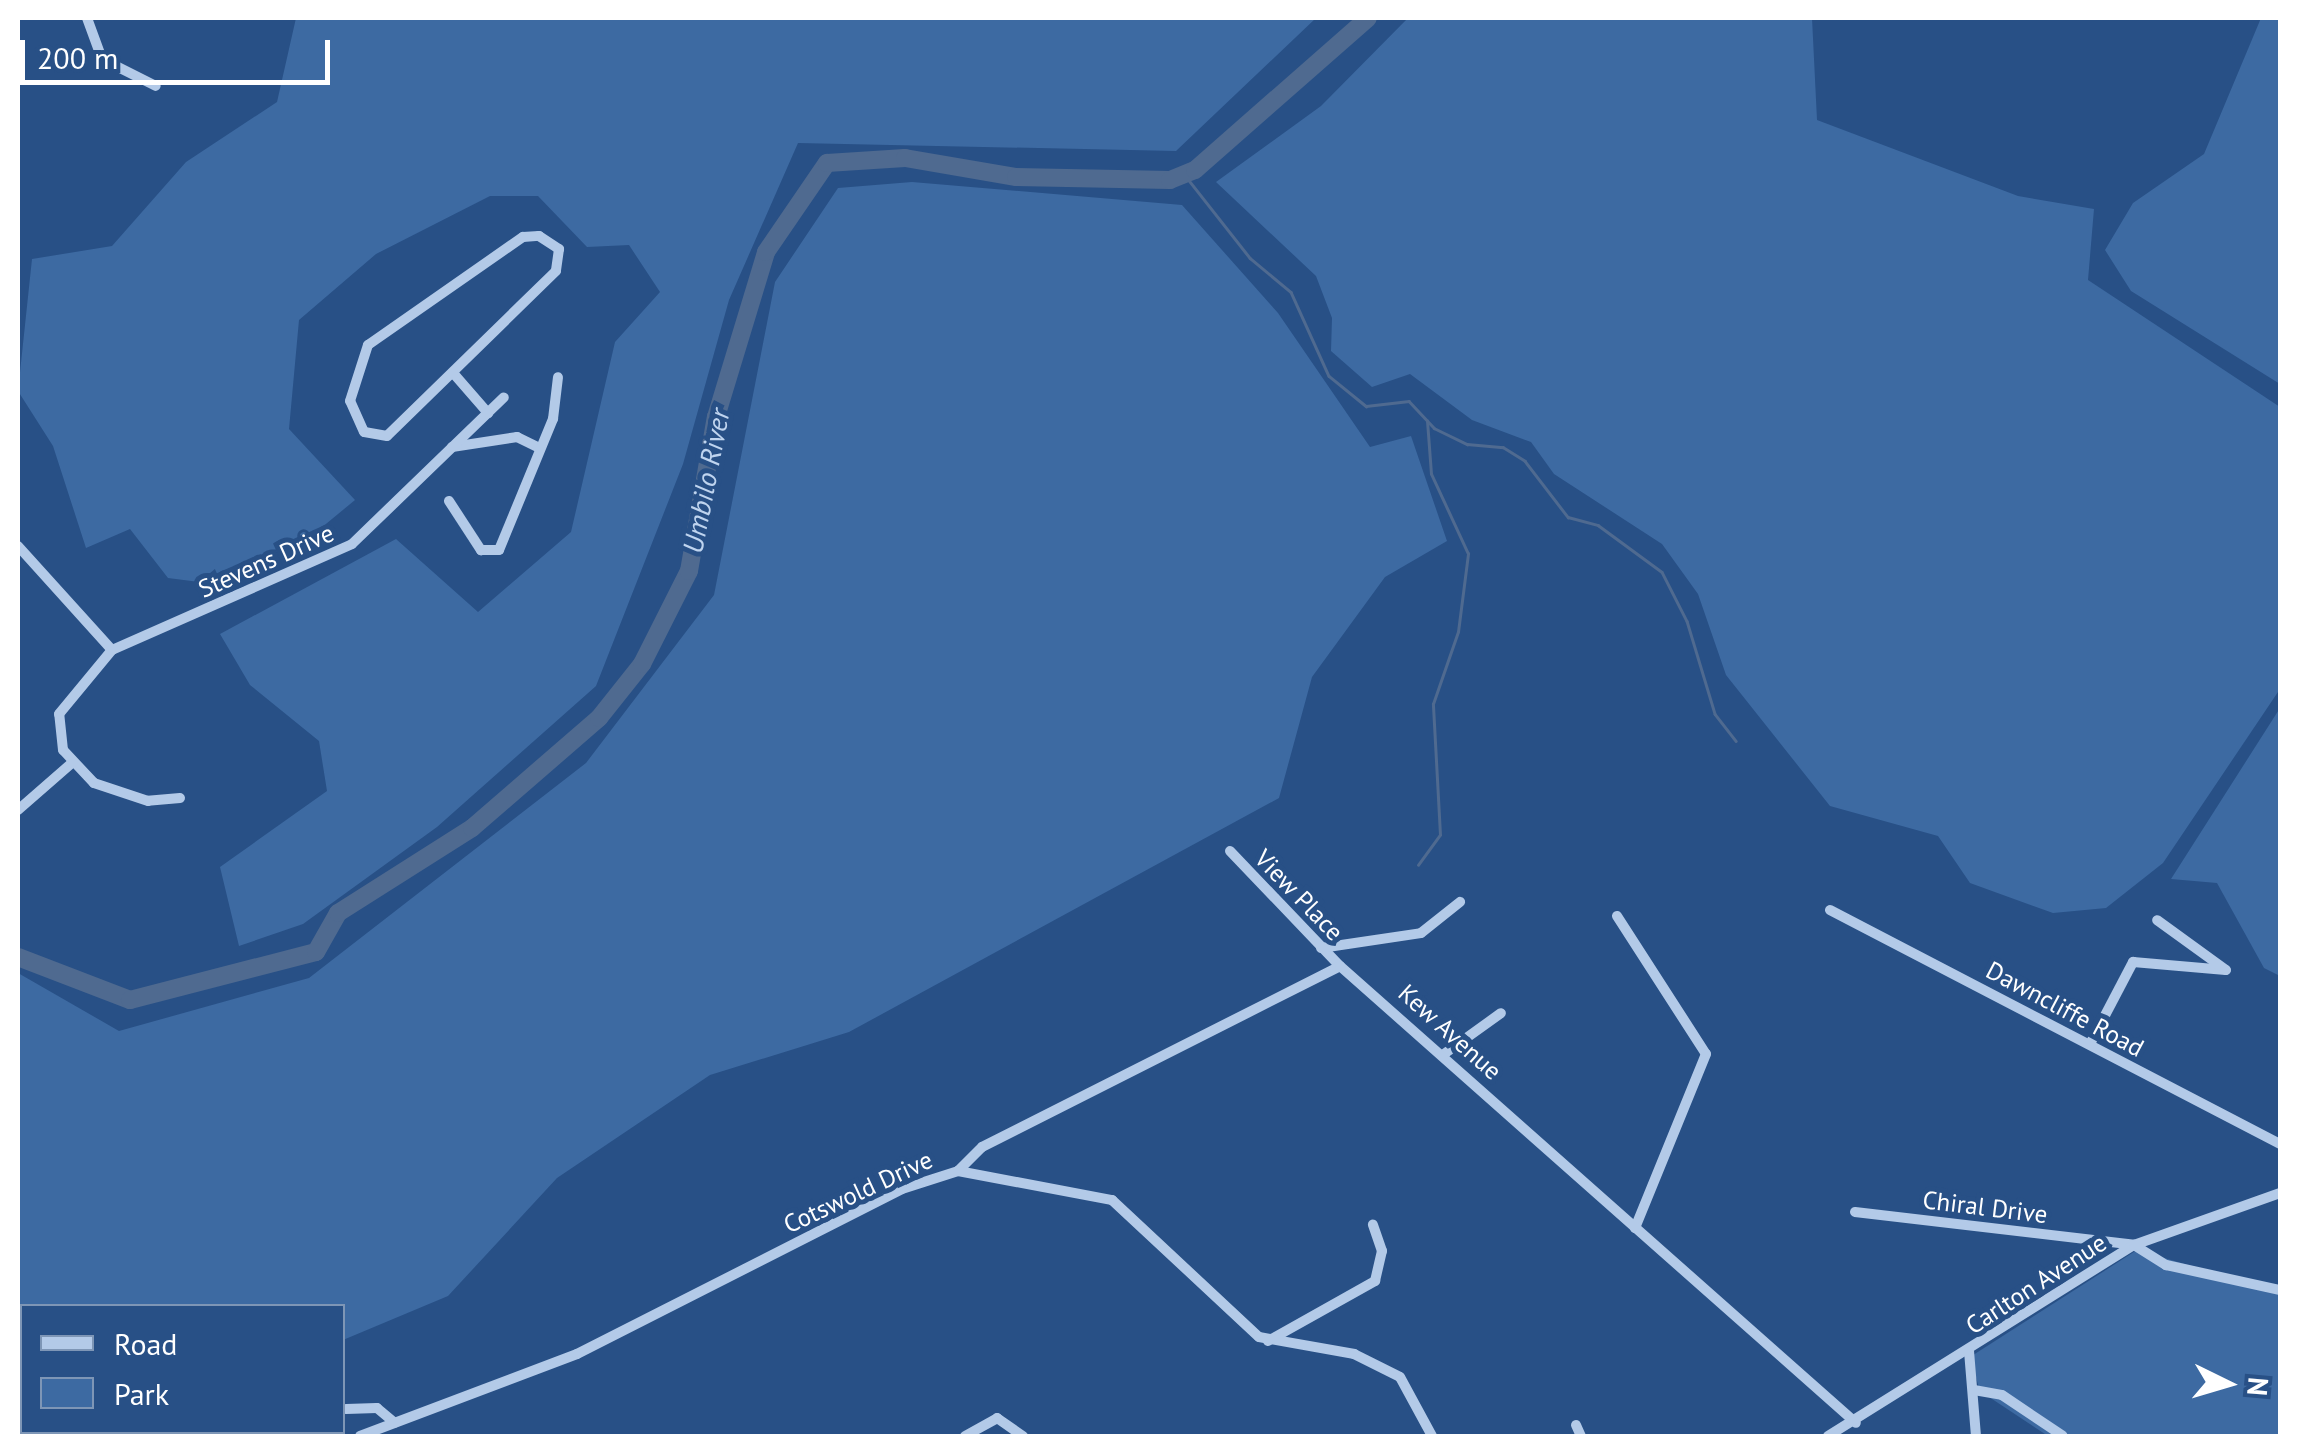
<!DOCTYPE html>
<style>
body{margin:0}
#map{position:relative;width:2298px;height:1454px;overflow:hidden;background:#285086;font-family:"PT Sans",sans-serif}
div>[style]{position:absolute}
.green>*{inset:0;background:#3d6aa2}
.stream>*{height:2.5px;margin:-1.25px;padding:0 1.25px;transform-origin:1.25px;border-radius:1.25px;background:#4f6a90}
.river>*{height:18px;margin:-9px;padding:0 9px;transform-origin:9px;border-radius:9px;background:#4f6a90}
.street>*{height:10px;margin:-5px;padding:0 5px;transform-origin:5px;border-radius:5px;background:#b3cae8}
span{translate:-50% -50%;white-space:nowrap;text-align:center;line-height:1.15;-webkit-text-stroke:10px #285086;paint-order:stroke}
.street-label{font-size:25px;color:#fff}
.water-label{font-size:28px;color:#bfd4ef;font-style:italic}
.frame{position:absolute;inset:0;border:20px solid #fff;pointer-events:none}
.legend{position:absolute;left:20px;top:1304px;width:325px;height:130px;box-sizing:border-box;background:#285086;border:2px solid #7e96b6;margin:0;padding:12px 18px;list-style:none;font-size:30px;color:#fff}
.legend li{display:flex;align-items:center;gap:20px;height:50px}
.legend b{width:50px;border:2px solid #7e96b6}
.north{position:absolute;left:2178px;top:1334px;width:100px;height:100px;-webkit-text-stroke:8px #285086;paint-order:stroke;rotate:95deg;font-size:28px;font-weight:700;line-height:40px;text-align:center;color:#fff}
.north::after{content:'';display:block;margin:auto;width:35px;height:45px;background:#fff;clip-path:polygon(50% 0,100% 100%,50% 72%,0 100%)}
.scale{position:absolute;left:20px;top:40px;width:310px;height:45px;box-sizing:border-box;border:5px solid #fff;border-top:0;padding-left:12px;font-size:30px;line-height:35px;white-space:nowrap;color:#fff;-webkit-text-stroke:8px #285086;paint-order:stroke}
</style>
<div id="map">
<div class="green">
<div style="clip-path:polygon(296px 18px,1316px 18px,1176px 151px,798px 143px,729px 300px,683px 464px,596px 686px,437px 827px,303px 924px,239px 946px,220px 867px,327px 791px,319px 741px,250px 685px,220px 634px,396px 539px,478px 612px,571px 532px,615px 342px,660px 292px,629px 245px,587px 247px,538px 196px,490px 196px,376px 254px,299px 320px,289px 429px,355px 500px,315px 533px,215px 584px,168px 578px,130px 529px,86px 548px,53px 446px,18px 391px,32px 259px,112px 246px,186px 162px,277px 102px)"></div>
<div style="clip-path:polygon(1408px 18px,1812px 18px,1817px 120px,2018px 196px,2094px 209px,2088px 280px,2280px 407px,2280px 689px,2163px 863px,2106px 908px,2053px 913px,1970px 883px,1938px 836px,1830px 806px,1726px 675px,1698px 594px,1662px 544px,1554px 474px,1531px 442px,1472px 420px,1410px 374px,1372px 387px,1331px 351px,1332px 318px,1316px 276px,1216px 182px,1321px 106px)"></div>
<div style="clip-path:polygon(2261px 18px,2280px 18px,2280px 384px,2131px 291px,2105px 250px,2133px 203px,2204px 154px)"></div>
<div style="clip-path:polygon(912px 182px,1182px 205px,1278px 313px,1370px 447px,1411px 436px,1447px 541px,1385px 577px,1312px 677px,1279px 798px,849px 1032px,710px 1075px,557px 1178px,448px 1296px,343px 1340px,342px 1306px,22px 1306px,18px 1321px,18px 973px,119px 1031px,309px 978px,586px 763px,714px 595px,775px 282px,838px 188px)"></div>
<div style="clip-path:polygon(2280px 708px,2280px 976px,2264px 968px,2217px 883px,2171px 879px)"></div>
<div style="clip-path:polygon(2137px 1250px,2280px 1292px,2280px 1436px,2048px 1436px,1980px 1391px,1970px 1357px)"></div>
</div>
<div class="stream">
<div style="left:1184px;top:174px;width:107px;rotate:51.8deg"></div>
<div style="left:1250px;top:258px;width:53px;rotate:39.7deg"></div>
<div style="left:1291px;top:292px;width:92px;rotate:65.7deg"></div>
<div style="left:1329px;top:376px;width:48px;rotate:39deg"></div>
<div style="left:1366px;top:406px;width:43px;rotate:-6.6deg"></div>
<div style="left:1409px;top:401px;width:37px;rotate:47deg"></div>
<div style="left:1434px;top:428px;width:37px;rotate:26deg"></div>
<div style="left:1467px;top:444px;width:36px;rotate:5deg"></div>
<div style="left:1503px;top:447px;width:26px;rotate:32deg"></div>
<div style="left:1525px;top:461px;width:71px;rotate:52.5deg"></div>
<div style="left:1568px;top:517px;width:31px;rotate:15deg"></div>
<div style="left:1598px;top:525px;width:79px;rotate:36.3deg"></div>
<div style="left:1662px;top:572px;width:55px;rotate:63deg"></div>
<div style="left:1687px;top:621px;width:97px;rotate:73.2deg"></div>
<div style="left:1715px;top:714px;width:34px;rotate:52deg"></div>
<div style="left:1418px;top:865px;width:37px;rotate:-54deg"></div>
<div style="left:1440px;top:835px;width:131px;rotate:-93.1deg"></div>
<div style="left:1433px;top:704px;width:76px;rotate:-70.9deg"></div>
<div style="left:1458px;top:632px;width:79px;rotate:-82.7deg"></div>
<div style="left:1468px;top:554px;width:88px;rotate:-114.8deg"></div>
<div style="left:1431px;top:474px;width:53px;rotate:-94.3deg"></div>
</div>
<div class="river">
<div style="left:18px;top:957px;width:120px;rotate:21deg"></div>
<div style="left:130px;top:1000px;width:192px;rotate:-14.5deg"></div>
<div style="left:316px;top:952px;width:45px;rotate:-60.6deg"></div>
<div style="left:338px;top:913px;width:159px;rotate:-32.4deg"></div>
<div style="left:472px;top:828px;width:168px;rotate:-40.9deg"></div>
<div style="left:599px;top:718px;width:69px;rotate:-51.5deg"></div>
<div style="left:642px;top:664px;width:104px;rotate:-63.2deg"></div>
<div style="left:689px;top:571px;width:156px;rotate:-80.1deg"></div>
<div style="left:716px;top:417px;width:172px;rotate:-73.1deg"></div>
<div style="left:766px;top:252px;width:108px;rotate:-55.6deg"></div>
<div style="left:827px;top:163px;width:78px;rotate:-3.7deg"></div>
<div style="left:905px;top:158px;width:113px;rotate:9.7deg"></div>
<div style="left:1016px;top:177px;width:154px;rotate:1.1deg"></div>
<div style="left:1170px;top:180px;width:27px;rotate:-22deg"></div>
<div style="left:1195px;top:170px;width:230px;rotate:-41.3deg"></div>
</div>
<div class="street">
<div style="left:87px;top:18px;width:44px;rotate:69.9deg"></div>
<div style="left:102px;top:59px;width:60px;rotate:26.6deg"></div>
<div style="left:539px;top:236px;width:24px;rotate:33deg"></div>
<div style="left:559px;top:249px;width:22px;rotate:98deg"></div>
<div style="left:556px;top:271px;width:236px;rotate:135.7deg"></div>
<div style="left:387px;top:436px;width:23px;rotate:-170deg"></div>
<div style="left:364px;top:432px;width:34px;rotate:-114deg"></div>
<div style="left:350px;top:401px;width:59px;rotate:-72.2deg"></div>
<div style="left:368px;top:345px;width:189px;rotate:-34.9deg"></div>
<div style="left:523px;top:237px;width:16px;rotate:-4deg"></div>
<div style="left:454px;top:374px;width:52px;rotate:48.9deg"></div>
<div style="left:452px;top:447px;width:66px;rotate:-8.7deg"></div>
<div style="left:517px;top:437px;width:25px;rotate:26deg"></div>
<div style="left:449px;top:501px;width:59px;rotate:56.9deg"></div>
<div style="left:481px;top:550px;width:18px"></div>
<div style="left:499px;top:550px;width:142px;rotate:-67.6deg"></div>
<div style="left:553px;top:419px;width:42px;rotate:-83.2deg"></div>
<div style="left:18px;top:546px;width:140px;rotate:47.9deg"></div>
<div style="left:180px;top:798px;width:32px;rotate:175deg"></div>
<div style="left:148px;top:801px;width:57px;rotate:-161.6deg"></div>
<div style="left:94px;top:783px;width:45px;rotate:-133.2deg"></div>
<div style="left:63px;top:750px;width:36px;rotate:-96deg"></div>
<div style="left:59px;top:714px;width:83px;rotate:-50.4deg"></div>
<div style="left:112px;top:650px;width:262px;rotate:-23.8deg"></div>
<div style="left:352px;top:544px;width:211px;rotate:-44deg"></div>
<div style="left:18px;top:810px;width:73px;rotate:-41.1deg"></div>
<div style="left:1230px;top:851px;width:159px;rotate:46.3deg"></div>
<div style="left:1830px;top:910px;width:507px;rotate:27.47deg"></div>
<div style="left:1617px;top:916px;width:164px;rotate:57.2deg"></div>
<div style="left:1706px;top:1054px;width:188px;rotate:112.2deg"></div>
<div style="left:1321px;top:948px;width:101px;rotate:-8.5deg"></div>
<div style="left:1421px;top:933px;width:50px;rotate:-38.5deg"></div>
<div style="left:2090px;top:1044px;width:93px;rotate:-62.3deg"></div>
<div style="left:2133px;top:962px;width:93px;rotate:4.9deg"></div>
<div style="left:2226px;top:970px;width:85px;rotate:-144.1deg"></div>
<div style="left:1444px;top:1054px;width:70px;rotate:-35.7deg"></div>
<div style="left:958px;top:1171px;width:34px;rotate:-45deg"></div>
<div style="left:982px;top:1147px;width:401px;rotate:-26.8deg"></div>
<div style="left:1340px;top:966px;width:689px;rotate:41.53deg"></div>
<div style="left:1855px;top:1212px;width:281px;rotate:6.7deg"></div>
<div style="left:2134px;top:1245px;width:38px;rotate:32deg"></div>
<div style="left:2166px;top:1265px;width:117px;rotate:12.4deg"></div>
<div style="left:1268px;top:1341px;width:123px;rotate:-29.3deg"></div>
<div style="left:1375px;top:1281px;width:31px;rotate:-77deg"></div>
<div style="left:1382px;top:1251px;width:28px;rotate:-109deg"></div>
<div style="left:1969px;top:1351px;width:85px;rotate:85.3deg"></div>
<div style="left:1974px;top:1390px;width:28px;rotate:10deg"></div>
<div style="left:2002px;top:1395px;width:73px;rotate:33.9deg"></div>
<div style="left:346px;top:1409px;width:31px;rotate:-2deg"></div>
<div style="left:377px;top:1408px;width:23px;rotate:40deg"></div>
<div style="left:1576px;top:1425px;width:12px;rotate:66deg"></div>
<div style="left:110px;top:1432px;width:6px;rotate:45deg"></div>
<div style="left:360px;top:1436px;width:232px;rotate:-20.7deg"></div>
<div style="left:577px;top:1354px;width:364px;rotate:-26.9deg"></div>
<div style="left:902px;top:1189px;width:59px;rotate:-17.8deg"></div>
<div style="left:958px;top:1171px;width:157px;rotate:10.7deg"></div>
<div style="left:1112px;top:1200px;width:201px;rotate:43deg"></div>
<div style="left:1259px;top:1337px;width:97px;rotate:10.1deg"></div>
<div style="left:1354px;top:1354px;width:51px;rotate:26.6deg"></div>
<div style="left:1400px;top:1377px;width:67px;rotate:61.5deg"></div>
<div style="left:965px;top:1436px;width:37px;rotate:-29deg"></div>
<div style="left:997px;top:1418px;width:32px;rotate:35deg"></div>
<div style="left:1828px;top:1436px;width:361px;rotate:-32deg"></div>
<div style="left:2134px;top:1245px;width:155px;rotate:-19.6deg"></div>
</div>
<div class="street-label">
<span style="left:266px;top:561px;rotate:-24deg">Stevens Drive</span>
<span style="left:1299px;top:895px;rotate:46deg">View Place</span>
<span style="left:2065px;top:1009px;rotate:28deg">Dawncliffe Road</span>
<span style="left:1450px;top:1032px;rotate:42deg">Kew Avenue</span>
<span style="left:858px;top:1192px;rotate:-25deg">Cotswold Drive</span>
<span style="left:1985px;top:1207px;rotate:7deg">Chiral Drive</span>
<span style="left:2036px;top:1284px;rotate:-33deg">Carlton Avenue</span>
</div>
<div class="water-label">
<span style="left:706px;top:481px;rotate:-79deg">Umbilo River</span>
</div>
<div class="frame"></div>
<ul class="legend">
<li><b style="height:12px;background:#b3cae8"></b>Road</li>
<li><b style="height:28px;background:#3d6aa2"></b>Park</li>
</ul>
<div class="north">N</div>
<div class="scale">200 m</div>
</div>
